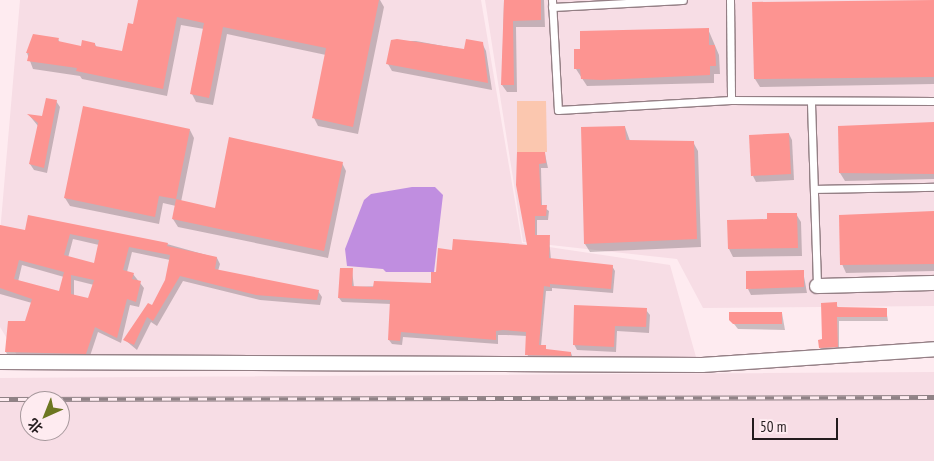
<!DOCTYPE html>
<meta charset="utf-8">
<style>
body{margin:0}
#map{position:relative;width:934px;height:461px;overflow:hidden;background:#feebf0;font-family:"PT Sans Narrow","Noto Sans SC",sans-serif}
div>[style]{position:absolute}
.built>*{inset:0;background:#f7dde5}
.green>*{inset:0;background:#fbc7af}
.water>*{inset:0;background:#c08ee0}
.shadow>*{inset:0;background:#0003}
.building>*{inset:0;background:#fd9491}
.roads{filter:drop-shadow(1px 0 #947f85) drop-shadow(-1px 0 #947f85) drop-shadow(0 1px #947f85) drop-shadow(0 -1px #947f85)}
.service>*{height:7px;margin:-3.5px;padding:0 3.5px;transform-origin:3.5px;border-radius:3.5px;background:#fff}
.minor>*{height:14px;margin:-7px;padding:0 7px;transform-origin:7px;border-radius:7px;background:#fff}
.rail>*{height:5px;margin-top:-2.5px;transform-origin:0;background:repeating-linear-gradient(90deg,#feebf0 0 9px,#908286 0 18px);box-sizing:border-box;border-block:1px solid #908286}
span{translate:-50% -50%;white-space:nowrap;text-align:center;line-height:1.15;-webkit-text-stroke:4px #feebf0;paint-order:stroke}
.north{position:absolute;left:20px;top:391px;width:50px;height:50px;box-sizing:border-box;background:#feebf0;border:1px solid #a6989c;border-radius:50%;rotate:224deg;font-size:14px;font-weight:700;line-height:20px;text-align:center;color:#231b1d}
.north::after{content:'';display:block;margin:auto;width:18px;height:22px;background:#6d7721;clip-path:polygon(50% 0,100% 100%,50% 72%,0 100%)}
.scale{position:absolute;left:752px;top:418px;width:86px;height:22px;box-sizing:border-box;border:2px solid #231b1d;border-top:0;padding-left:6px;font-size:15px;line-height:18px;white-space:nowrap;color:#231b1d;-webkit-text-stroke:4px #feebf0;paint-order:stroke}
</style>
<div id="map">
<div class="built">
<div style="clip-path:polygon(20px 0,481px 0,522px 243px,670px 265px,698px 364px,279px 364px,17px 355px,0 327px,0 233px)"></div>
<div style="clip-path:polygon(485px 0,934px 0,934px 306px,703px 308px,677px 259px,523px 242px)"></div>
<div style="clip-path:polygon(evenodd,934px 372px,934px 461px,0 461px,0 378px,934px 372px,30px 401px,60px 401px,60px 431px,30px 431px,30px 401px)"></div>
</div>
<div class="green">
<div style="clip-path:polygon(517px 101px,546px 101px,547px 152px,517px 152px)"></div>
</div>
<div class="water">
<div style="clip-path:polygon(412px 187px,435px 187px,443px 195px,434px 272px,386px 272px,383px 269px,347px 266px,345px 249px,364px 200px,371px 194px)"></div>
</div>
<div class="shadow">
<div style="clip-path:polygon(139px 0,380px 0,384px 7px,358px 134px,318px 126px,314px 118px,326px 55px,227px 34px,213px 105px,196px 102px,192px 94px,204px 29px,181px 25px,167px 96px,82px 79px,80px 76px,33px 69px,27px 53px,58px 39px,60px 43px,82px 48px,95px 44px,97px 48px,123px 53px,134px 25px)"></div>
<div style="clip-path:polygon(504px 0,544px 0,545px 27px,516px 27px,517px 92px,507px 92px,502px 85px)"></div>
<div style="clip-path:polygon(934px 0,934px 84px,760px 87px,755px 79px)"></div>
<div style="clip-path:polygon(708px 29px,719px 55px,720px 74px,714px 74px,714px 83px,587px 86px,576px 69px)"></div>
<div style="clip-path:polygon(392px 41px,416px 41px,465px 50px,482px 43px,486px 51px,492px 90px,392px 71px,388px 64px)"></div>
<div style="clip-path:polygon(56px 101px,60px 107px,47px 173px,34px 170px,30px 164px,38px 126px,29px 115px,43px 117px)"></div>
<div style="clip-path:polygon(934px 123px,934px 179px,845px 181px,840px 173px)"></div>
<div style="clip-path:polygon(625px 127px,630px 141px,693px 142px,698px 151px,701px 247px,590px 252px,585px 244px)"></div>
<div style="clip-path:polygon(190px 130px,194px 138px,181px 202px,216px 209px,342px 163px,346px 171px,328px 258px,178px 227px,173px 219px,176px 206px,163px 203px,159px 224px,70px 206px,65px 198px)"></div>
<div style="clip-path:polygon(789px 134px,792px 140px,794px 180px,756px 182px,753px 176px)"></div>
<div style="clip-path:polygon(545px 154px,548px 168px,541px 168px,542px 206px,549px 211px,548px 220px,537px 220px,537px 236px,549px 237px,551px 260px,612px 266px,615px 271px,613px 293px,552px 288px,552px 291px,546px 291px,541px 346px,548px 351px,571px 353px,573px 358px,528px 360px,527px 336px,506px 335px,498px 335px,498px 344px,403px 337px,402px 345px,392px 344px,389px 340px,391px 304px,342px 302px,339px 298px,352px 270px,354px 287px,432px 284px,453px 251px,528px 246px,518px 185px)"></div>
<div style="clip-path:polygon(796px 214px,801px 222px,802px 256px,733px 257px,729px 249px,728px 221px,769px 221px)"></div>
<div style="clip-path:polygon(934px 214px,934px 271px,846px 273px,842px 264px)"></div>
<div style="clip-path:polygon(evenodd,29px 216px,167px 244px,217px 258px,220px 264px,218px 271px,318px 291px,322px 297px,320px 305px,260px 300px,183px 281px,157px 326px,151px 322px,137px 350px,125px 340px,152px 307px,166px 281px,170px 260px,132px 252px,127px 272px,133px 274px,144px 288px,139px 307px,130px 305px,121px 343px,98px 332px,89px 359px,9px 358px,6px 352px,26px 322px,32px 303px,0 294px,0 226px,26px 232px,29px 216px,73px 239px,99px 245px,95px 264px,68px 258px,73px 239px,29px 216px,22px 265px,64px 277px,60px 292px,18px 282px,22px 265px,29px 216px,74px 280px,94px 285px,89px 300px,74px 296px,74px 280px)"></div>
<div style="clip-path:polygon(803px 271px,807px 293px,751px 295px,748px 289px)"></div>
<div style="clip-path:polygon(836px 303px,838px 308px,886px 309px,888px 321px,839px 321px,839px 350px,822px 352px,820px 348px)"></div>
<div style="clip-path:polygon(646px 310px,650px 315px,649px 333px,617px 331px,616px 352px,577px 350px,574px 344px)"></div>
<div style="clip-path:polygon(782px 313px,785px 330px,738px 329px,730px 319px)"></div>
</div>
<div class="building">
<div style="clip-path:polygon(138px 0,379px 0,353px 127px,312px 118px,326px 48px,223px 27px,209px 98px,190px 94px,204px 23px,177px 17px,163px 89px,76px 71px,77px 68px,27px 61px,29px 53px,26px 53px,33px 34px,59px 38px,58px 41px,81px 46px,82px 40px,95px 43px,95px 46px,122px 51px,128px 23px,133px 24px)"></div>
<div style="clip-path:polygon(504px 0,541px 0,541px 20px,513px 21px,514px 85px,501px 85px)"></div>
<div style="clip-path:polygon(934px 0,934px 77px,754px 79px,752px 2px)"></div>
<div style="clip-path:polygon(709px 28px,709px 45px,715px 45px,716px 66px,710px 66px,710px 75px,601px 80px,581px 79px,580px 69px,574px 69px,574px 49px,580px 49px,580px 31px)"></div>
<div style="clip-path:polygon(397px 39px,464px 49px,466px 39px,483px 42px,488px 83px,386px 64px,391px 40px)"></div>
<div style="clip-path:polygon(46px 98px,57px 100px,44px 168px,29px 164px,38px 123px,27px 114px,42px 116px)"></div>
<div style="clip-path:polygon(83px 106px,190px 129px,176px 199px,159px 196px,155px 217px,64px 198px)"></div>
<div style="clip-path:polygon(934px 122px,934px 174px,839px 173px,838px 126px)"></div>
<div style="clip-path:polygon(625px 126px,626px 140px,694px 141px,697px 239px,584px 244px,581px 127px)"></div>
<div style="clip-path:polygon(789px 133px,791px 174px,751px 176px,749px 135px)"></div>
<div style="clip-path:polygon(229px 137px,343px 162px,324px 251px,172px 219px,176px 199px,215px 208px)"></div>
<div style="clip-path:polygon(517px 152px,545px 152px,546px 163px,539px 164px,541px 205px,547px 205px,546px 216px,535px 216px,535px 235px,550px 235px,549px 258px,613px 265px,611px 289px,550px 284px,550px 287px,544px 286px,539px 345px,546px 345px,546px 349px,571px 352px,571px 356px,525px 355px,526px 332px,503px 330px,496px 331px,496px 340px,401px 332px,400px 341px,388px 340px,390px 300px,338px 298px,340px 268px,353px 268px,352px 286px,373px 287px,374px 281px,431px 283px,431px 272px,436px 272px,438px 248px,452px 250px,453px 239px,527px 245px,516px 185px)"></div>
<div style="clip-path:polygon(934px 211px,934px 264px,840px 265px,839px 215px)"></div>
<div style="clip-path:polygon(767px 213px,797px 213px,798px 248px,728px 249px,727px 220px,767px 219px)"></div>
<div style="clip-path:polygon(evenodd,28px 215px,168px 243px,167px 246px,217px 257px,215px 269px,319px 290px,317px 300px,256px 295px,180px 276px,153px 321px,147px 317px,134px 345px,123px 340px,148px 303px,152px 305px,165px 280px,170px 255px,129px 247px,123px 270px,134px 273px,132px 279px,141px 281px,136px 302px,127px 299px,117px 338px,95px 327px,86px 354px,5px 352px,8px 321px,25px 321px,32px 299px,0 288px,0 225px,25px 230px,28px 215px,70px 234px,99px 240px,94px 263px,64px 255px,70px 234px,28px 215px,19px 260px,64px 272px,59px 291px,14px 279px,19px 260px,28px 215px,71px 275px,94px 280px,88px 298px,71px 294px,71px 275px)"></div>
<div style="clip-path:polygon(804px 270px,804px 287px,746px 289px,746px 271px)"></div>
<div style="clip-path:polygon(837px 302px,837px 307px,887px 308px,887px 317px,837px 317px,838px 347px,819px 348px,818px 340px,822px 339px,821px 303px)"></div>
<div style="clip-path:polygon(574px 305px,647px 308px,646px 327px,615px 326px,614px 347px,573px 345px)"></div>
<div style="clip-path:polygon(729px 312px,782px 312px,782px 324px,733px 324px,729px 320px)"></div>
</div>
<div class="roads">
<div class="service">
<div style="left:552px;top:0;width:110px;rotate:86.9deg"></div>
<div style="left:558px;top:110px;width:173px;rotate:-3.3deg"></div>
<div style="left:731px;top:100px;width:203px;rotate:0.3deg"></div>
<div style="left:730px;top:0;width:100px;rotate:89.4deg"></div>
<div style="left:552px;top:7px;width:131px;rotate:-3.1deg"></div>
<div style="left:811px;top:103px;width:183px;rotate:88.1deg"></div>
<div style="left:815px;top:189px;width:119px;rotate:-1deg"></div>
</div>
<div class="minor">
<div style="left:817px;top:286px;width:117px;rotate:-1.5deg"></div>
<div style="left:0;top:362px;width:702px;rotate:0.24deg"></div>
<div style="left:702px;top:365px;width:233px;rotate:-3.9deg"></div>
</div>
</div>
<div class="rail">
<div style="left:0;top:399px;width:934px;rotate:-0.12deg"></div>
</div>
<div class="north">北</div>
<div class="scale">50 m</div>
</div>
